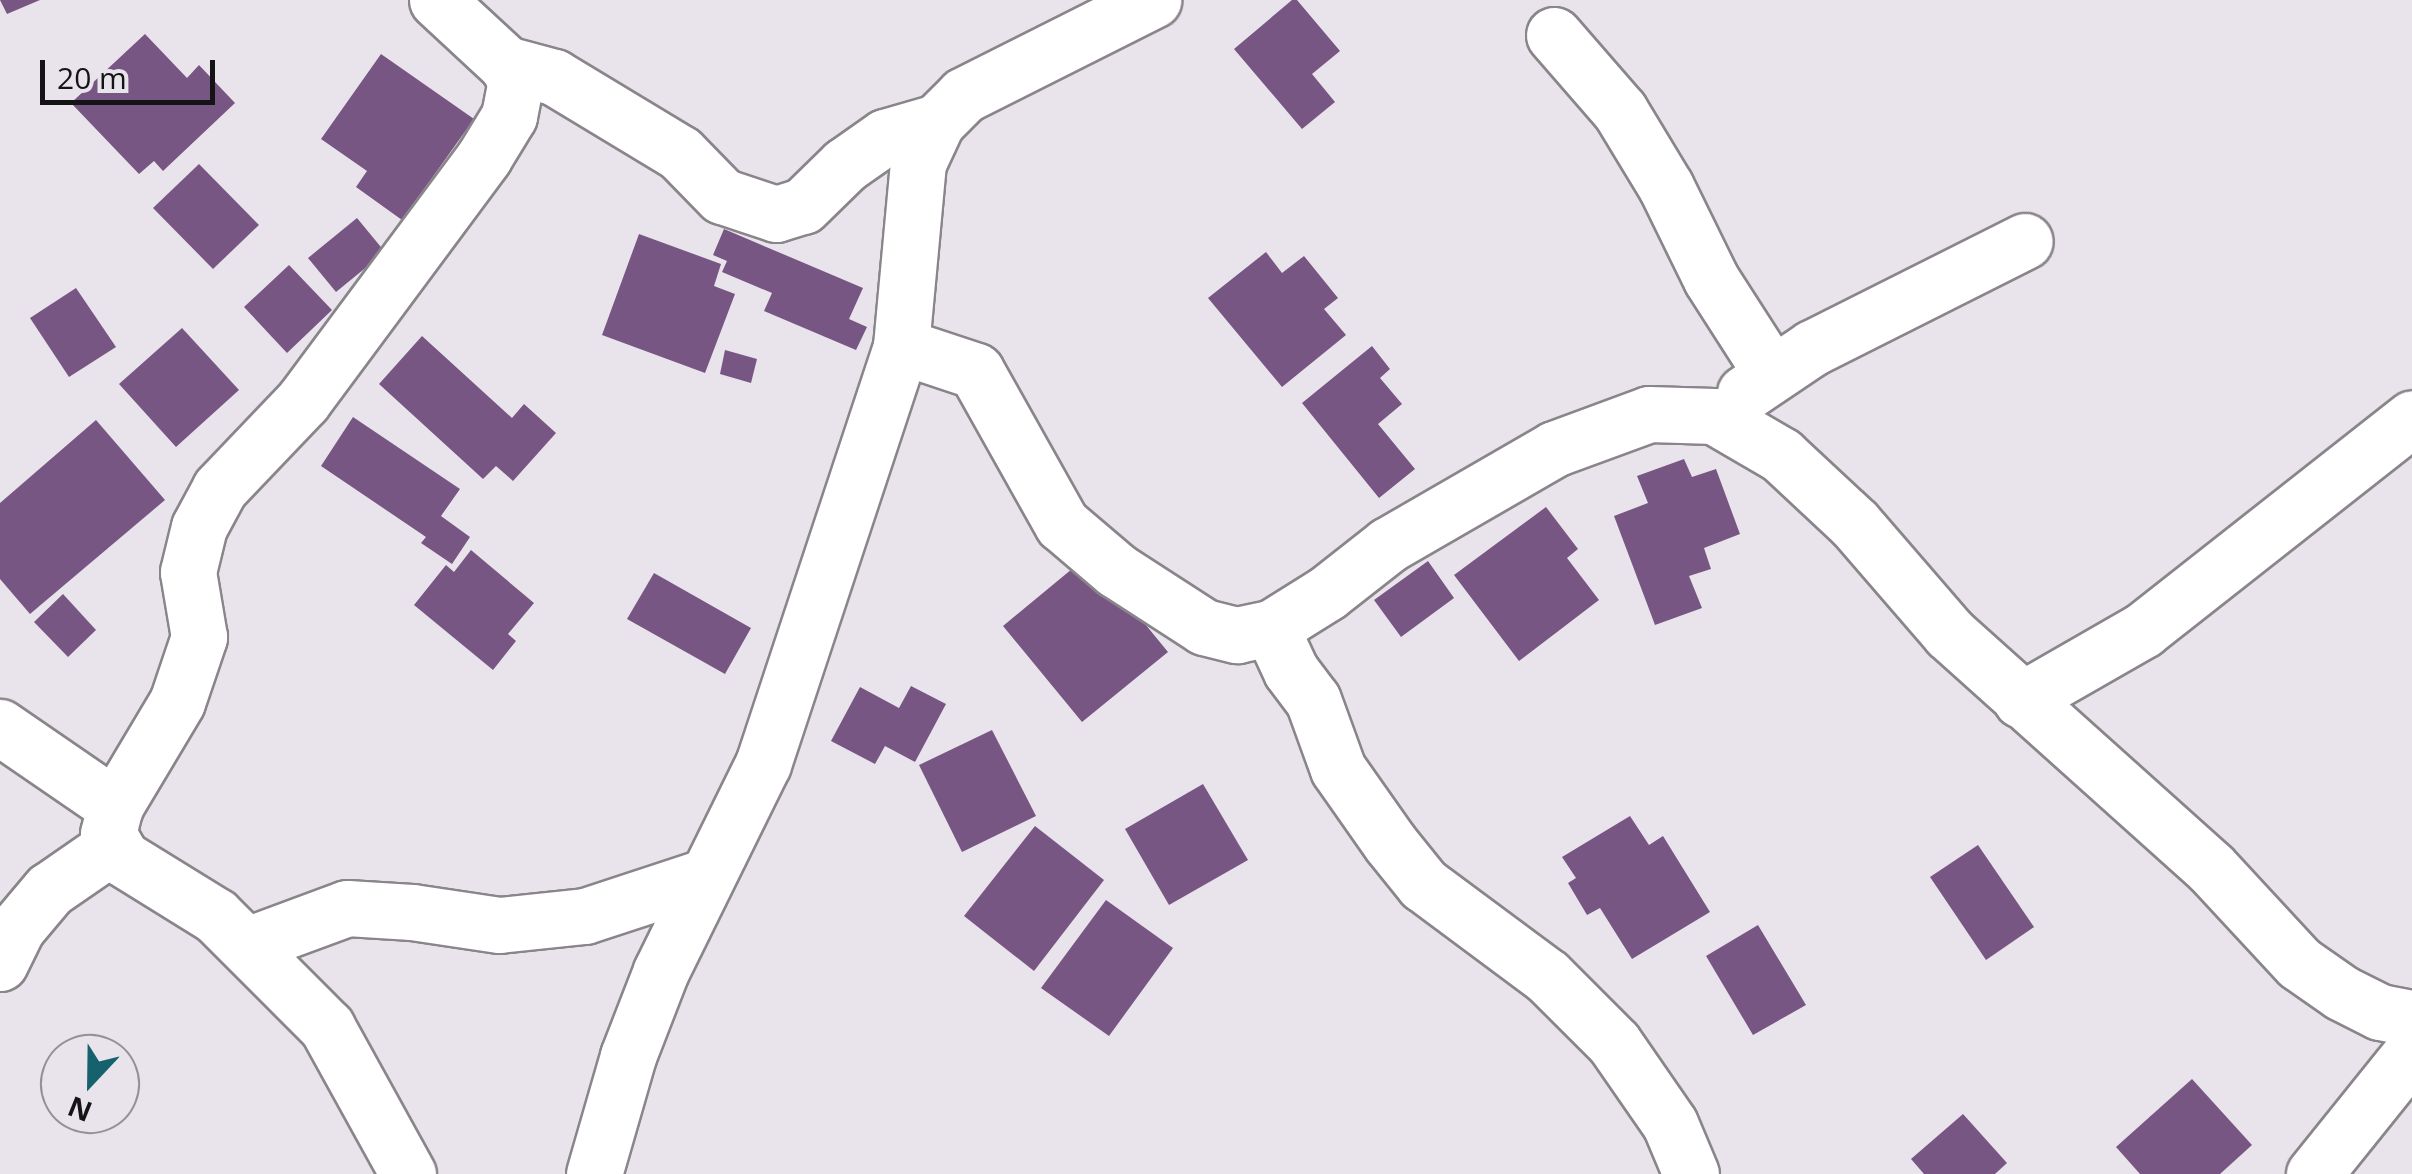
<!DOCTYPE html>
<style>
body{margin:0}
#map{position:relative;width:2412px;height:1174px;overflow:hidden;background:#e9e4eb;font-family:"Open Sans",sans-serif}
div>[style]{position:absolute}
.building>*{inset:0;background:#785684}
.roads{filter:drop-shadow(2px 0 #8a858b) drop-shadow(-2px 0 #8a858b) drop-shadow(0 2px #8a858b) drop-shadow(0 -2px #8a858b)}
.street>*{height:55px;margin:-27.5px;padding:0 27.5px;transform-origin:27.5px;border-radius:27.5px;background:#fff}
span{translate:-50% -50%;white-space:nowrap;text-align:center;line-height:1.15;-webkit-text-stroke:8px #e9e4eb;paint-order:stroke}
.north{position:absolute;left:40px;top:1034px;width:100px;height:100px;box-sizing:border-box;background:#e9e4eb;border:2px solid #949095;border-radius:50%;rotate:202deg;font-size:28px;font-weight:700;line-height:40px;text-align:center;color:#141315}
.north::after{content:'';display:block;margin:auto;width:35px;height:45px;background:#15616d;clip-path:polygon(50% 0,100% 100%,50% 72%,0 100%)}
.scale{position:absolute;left:40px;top:60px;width:175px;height:45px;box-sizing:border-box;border:5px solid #141315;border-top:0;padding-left:12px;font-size:30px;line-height:35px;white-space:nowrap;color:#141315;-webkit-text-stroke:8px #e9e4eb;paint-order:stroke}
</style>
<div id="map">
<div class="building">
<div style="clip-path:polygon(0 0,40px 0,7px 14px)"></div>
<div style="clip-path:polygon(1292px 0,1297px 0,1340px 51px,1312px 74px,1335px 102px,1302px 129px,1234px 49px)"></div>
<div style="clip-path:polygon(145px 34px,187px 78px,199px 65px,235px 103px,163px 171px,154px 161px,139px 174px,71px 103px)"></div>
<div style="clip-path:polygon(381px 54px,474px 119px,402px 220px,356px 187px,367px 171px,321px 139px)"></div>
<div style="clip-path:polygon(199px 164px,259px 225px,213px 269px,153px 208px)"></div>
<div style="clip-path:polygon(357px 218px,385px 252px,336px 292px,308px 258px)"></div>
<div style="clip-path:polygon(724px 229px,863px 288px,849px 319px,867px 327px,856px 350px,764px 311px,772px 293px,722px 272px,727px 261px,713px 255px)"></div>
<div style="clip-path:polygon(639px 234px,721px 264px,714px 286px,735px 294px,705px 373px,602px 335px)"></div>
<div style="clip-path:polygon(1266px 252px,1282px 273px,1304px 256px,1338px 298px,1324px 309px,1346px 335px,1282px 387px,1208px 298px)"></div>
<div style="clip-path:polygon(289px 265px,332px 310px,287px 353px,244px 307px)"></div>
<div style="clip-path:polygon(76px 288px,116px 347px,69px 377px,30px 318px)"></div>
<div style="clip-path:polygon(182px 328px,239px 390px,176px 447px,119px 384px)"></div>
<div style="clip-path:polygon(422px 336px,512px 418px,524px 404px,556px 433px,513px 481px,496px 466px,483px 479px,379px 384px)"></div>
<div style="clip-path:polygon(1372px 346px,1390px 369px,1380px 378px,1402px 404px,1378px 424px,1415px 469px,1379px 498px,1302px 403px)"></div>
<div style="clip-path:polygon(725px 350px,757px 359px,751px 383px,720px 374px)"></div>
<div style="clip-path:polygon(353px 417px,460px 489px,441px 516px,470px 537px,452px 564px,421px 543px,426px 537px,321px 466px)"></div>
<div style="clip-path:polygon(96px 420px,165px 500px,30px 614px,0 579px,0 503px)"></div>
<div style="clip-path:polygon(1684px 459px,1692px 477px,1716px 469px,1740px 534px,1704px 548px,1711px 569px,1689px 576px,1702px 608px,1655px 625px,1614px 516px,1648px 503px,1637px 476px)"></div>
<div style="clip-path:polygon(1546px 507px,1578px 549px,1567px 558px,1599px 600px,1519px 661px,1454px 575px)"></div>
<div style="clip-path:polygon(471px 550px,534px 603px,508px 634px,516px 641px,493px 670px,414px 605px,446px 565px,454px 572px)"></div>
<div style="clip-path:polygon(1428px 561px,1454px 598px,1401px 637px,1374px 600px)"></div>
<div style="clip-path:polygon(1078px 564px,1107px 599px,1118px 591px,1168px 652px,1082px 722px,1003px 626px)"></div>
<div style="clip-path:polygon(654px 573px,751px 628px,725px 674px,627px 619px)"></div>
<div style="clip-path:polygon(63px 594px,96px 630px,68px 657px,34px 622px)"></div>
<div style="clip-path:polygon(911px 686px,946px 704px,915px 762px,885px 746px,875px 764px,831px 741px,860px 687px,899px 708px)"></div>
<div style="clip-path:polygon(992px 730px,1036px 816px,962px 852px,919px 765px)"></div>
<div style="clip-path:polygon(1203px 784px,1248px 860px,1169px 905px,1125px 829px)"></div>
<div style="clip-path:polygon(1630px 816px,1649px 845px,1663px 836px,1710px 912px,1632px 959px,1600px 908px,1587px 915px,1568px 883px,1576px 878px,1562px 857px)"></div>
<div style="clip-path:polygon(1035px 826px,1104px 880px,1034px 971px,964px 916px)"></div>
<div style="clip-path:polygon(1978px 845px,2034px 927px,1986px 960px,1930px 877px)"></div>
<div style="clip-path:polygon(1106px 900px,1173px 948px,1109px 1036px,1041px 988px)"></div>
<div style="clip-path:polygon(1758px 925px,1806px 1005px,1753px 1035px,1706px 956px)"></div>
<div style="clip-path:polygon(2192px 1079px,2252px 1145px,2220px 1174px,2140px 1174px,2116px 1147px)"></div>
<div style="clip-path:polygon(1963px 1114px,2007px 1163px,1995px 1174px,1924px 1174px,1911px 1159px)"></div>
</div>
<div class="roads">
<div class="street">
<div style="left:1554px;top:35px;width:101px;rotate:49deg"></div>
<div style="left:1620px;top:111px;width:89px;rotate:58.8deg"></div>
<div style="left:1666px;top:187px;width:102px;rotate:63.9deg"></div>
<div style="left:1711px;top:279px;width:113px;rotate:57.3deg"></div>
<div style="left:506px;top:64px;width:50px;rotate:15.2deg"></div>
<div style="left:554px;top:77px;width:147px;rotate:31.1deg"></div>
<div style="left:680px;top:153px;width:60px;rotate:45.7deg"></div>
<div style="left:722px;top:196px;width:57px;rotate:18.4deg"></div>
<div style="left:776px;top:214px;width:28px;rotate:-17deg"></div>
<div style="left:803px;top:206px;width:59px;rotate:-44.3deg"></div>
<div style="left:845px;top:165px;width:49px;rotate:-35deg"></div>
<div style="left:885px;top:137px;width:54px;rotate:-16.1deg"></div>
<div style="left:901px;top:346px;width:79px;rotate:18.4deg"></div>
<div style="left:976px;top:371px;width:176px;rotate:60.7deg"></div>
<div style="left:1062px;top:524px;width:71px;rotate:40.4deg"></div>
<div style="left:1116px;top:570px;width:105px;rotate:32.9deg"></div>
<div style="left:1204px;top:627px;width:34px;rotate:14deg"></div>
<div style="left:1237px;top:635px;width:35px;rotate:-12deg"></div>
<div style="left:1271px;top:628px;width:66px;rotate:-32deg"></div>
<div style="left:1327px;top:593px;width:78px;rotate:-38.2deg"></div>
<div style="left:1388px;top:545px;width:192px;rotate:-30deg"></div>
<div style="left:1554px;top:449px;width:101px;rotate:-20.2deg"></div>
<div style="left:1649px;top:414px;width:65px;rotate:1.8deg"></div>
<div style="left:1714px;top:416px;width:78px;rotate:30.2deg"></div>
<div style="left:1781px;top:455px;width:101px;rotate:43deg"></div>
<div style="left:1855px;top:524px;width:144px;rotate:49.2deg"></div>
<div style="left:1949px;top:633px;width:352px;rotate:41.9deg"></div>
<div style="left:2211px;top:868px;width:129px;rotate:47.2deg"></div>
<div style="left:2299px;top:963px;width:52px;rotate:34.9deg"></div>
<div style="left:2342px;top:993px;width:42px;rotate:26.6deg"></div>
<div style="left:2380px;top:1012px;width:33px;rotate:11deg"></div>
<div style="left:1745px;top:393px;width:81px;rotate:-33.9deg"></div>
<div style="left:1812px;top:348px;width:238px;rotate:-26.7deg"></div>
<div style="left:1271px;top:628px;width:47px;rotate:65.1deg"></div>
<div style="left:1291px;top:671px;width:36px;rotate:53deg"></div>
<div style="left:1313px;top:700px;width:73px;rotate:70.1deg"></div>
<div style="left:1338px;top:769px;width:90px;rotate:54.9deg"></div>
<div style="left:1390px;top:843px;width:53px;rotate:51.2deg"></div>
<div style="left:1423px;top:884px;width:154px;rotate:36.6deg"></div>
<div style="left:1547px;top:976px;width:95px;rotate:45deg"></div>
<div style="left:1614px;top:1043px;width:98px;rotate:55.3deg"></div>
<div style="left:1670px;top:1124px;width:54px;rotate:67.2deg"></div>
<div style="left:2021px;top:700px;width:141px;rotate:-29.8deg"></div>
<div style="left:2143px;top:630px;width:342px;rotate:-38.2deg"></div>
<div style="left:0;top:727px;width:140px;rotate:34.5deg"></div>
<div style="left:247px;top:945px;width:107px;rotate:-20.3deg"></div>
<div style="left:347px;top:908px;width:65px;rotate:3.5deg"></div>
<div style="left:412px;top:912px;width:88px;rotate:8.5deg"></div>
<div style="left:499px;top:925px;width:86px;rotate:-6deg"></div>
<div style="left:585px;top:916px;width:128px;rotate:-18.2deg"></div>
<div style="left:0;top:963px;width:39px;rotate:-64deg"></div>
<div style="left:17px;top:928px;width:50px;rotate:-49.9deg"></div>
<div style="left:49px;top:890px;width:79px;rotate:-34.7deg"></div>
<div style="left:408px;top:1174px;width:168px;rotate:-118.9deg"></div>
<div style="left:327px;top:1027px;width:157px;rotate:-135deg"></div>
<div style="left:216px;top:916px;width:110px;rotate:-148.3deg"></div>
<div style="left:122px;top:858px;width:28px;rotate:-120deg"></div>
<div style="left:108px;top:834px;width:29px;rotate:-76deg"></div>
<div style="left:115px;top:806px;width:121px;rotate:-59.2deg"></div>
<div style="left:177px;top:702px;width:69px;rotate:-71.3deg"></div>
<div style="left:199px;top:637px;width:66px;rotate:-99.6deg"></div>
<div style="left:188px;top:572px;width:46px;rotate:-76.3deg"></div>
<div style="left:199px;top:527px;width:44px;rotate:-61.7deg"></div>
<div style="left:220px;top:488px;width:120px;rotate:-46.3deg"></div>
<div style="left:303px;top:401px;width:304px;rotate:-53.4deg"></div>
<div style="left:484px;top:157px;width:48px;rotate:-58.6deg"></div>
<div style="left:509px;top:116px;width:36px;rotate:-79deg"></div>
<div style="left:516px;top:81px;width:20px;rotate:-120deg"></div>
<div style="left:506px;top:64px;width:94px;rotate:-137.2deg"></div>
<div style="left:594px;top:1174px;width:123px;rotate:-73.9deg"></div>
<div style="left:628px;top:1056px;width:91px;rotate:-68.8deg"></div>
<div style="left:661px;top:971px;width:231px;rotate:-63.8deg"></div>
<div style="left:763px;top:764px;width:440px;rotate:-71.7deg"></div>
<div style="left:901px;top:346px;width:184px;rotate:-84.7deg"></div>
<div style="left:918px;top:163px;width:45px;rotate:-65.1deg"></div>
<div style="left:937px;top:122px;width:38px;rotate:-45deg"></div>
<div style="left:964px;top:95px;width:212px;rotate:-26.7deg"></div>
<div style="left:2314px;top:1174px;width:156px;rotate:-51.2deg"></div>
</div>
</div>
<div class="north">N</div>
<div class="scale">20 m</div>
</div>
